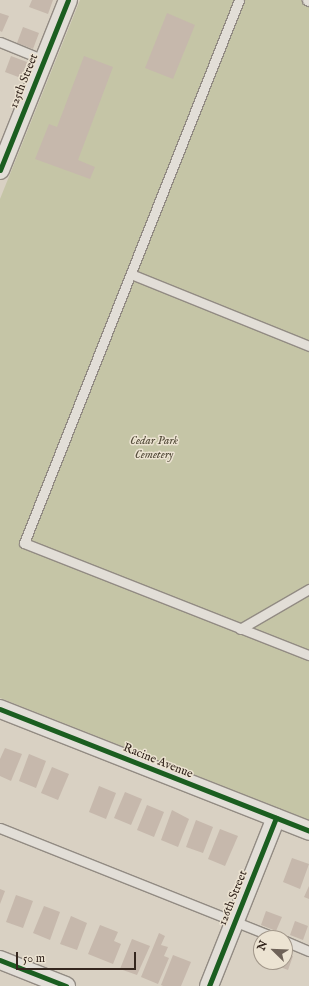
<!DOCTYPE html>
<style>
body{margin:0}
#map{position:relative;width:309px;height:986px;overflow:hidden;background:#d9d1c3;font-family:"IM FELL English",serif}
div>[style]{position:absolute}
.green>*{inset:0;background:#c5c5a6}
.building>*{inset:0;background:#c6b8ac}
.roads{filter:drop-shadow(1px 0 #928b83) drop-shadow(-1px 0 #928b83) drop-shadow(0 1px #928b83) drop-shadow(0 -1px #928b83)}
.service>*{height:9px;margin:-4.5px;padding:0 4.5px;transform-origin:4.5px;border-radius:4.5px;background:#e2ded7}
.minor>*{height:18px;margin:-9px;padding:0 9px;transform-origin:9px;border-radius:9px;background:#e2ded7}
.cycleway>*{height:5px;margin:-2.5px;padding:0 2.5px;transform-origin:2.5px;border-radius:2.5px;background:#1b5e20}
span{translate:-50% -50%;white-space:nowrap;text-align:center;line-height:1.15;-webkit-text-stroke:3px #ece3d2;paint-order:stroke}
.street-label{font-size:12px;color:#34261e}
.park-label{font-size:12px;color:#544c3a;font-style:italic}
.north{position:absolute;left:253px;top:930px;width:40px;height:40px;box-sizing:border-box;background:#ece3d2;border:1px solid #a2978a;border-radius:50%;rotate:293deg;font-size:11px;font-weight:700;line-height:16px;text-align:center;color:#34261e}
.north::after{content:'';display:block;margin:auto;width:14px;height:18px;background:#6e6258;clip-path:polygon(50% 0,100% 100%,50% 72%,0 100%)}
.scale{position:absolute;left:16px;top:952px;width:120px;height:18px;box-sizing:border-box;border:2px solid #34261e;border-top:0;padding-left:5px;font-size:12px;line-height:14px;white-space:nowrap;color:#34261e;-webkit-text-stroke:3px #ece3d2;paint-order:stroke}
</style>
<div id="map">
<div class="green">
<div style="clip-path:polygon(80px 0,309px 0,309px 820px,0 698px,0 199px)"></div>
</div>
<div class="building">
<div style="clip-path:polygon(32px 0,53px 0,48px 14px,29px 7px)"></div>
<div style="clip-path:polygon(0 13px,9px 16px,2px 32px,0 31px)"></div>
<div style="clip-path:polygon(167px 13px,195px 25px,173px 79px,145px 68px)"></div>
<div style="clip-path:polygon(23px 27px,39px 33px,33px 49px,17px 43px)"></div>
<div style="clip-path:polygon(11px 56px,27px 62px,21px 78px,5px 72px)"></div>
<div style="clip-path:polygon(84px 56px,113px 67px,78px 160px,95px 167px,90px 179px,35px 159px,49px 124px,57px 127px)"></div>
<div style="clip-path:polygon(5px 748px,22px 754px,11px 781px,0 776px,0 759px)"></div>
<div style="clip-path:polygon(29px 754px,46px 761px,36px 788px,19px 781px)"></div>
<div style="clip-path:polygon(52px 767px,69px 774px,58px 800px,41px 793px)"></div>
<div style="clip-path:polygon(99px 786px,116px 793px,106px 819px,89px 812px)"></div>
<div style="clip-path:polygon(125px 792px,142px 799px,131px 825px,114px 818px)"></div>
<div style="clip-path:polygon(147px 805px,164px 812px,154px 837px,137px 830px)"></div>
<div style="clip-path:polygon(172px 810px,189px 819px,178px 847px,161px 840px)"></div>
<div style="clip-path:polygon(196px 820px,213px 827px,203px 853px,186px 847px)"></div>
<div style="clip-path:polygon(220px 829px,238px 836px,225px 866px,208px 859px)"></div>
<div style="clip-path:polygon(292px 858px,309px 864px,300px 889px,283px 882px)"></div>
<div style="clip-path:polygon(309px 886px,309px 899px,304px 897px)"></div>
<div style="clip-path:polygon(0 889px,5px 891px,0 904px)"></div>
<div style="clip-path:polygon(16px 895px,33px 901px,23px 928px,6px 922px)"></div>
<div style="clip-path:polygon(44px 906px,60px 912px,50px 940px,33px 933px)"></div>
<div style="clip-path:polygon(266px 911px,282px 917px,276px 931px,261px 925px)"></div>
<div style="clip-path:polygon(71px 916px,87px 923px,77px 950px,60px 944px)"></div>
<div style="clip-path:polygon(295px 921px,308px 926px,303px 940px,290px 935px)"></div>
<div style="clip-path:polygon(100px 925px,118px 932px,114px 941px,121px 944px,113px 964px,88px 954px)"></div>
<div style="clip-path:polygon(159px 933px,165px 936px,161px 945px,168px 947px,164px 956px,169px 958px,158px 984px,141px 977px)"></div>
<div style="clip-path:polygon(132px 939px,150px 946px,137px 975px,120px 969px)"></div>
<div style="clip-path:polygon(285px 953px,293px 956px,288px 970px,275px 965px,276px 962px,285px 962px)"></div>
<div style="clip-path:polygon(173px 955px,191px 962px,181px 986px,163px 986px,161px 985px)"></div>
</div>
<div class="roads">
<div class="service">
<div style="left:239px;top:0;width:584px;rotate:111.6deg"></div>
<div style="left:24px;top:543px;width:306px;rotate:21.5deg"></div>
<div style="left:307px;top:0;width:2px;rotate:27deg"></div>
<div style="left:0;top:42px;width:48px;rotate:22.2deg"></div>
<div style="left:131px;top:274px;width:192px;rotate:22deg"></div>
<div style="left:240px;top:629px;width:80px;rotate:-30.1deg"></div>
<div style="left:0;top:828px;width:297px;rotate:21.7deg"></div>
<div style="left:285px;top:941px;width:26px;rotate:23deg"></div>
</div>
<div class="minor">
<div style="left:0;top:170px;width:183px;rotate:-68.2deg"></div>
<div style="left:0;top:709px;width:332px;rotate:21.5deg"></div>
<div style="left:0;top:960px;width:71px;rotate:21.5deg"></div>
<div style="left:209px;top:986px;width:181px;rotate:-68.3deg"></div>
</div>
</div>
<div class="cycleway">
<div style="left:0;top:170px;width:183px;rotate:-68.2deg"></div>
<div style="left:0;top:709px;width:332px;rotate:21.5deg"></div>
<div style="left:0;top:960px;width:71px;rotate:21.5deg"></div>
<div style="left:209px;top:986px;width:181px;rotate:-68.3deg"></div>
</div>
<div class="street-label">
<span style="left:24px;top:81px;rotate:-68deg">125th Street</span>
<span style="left:158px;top:761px;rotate:22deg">Racine Avenue</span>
<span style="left:233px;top:898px;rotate:-68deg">126th Street</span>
</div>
<div class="park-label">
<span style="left:154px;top:448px">Cedar Park<br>Cemetery</span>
</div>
<div class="north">N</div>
<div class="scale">50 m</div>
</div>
